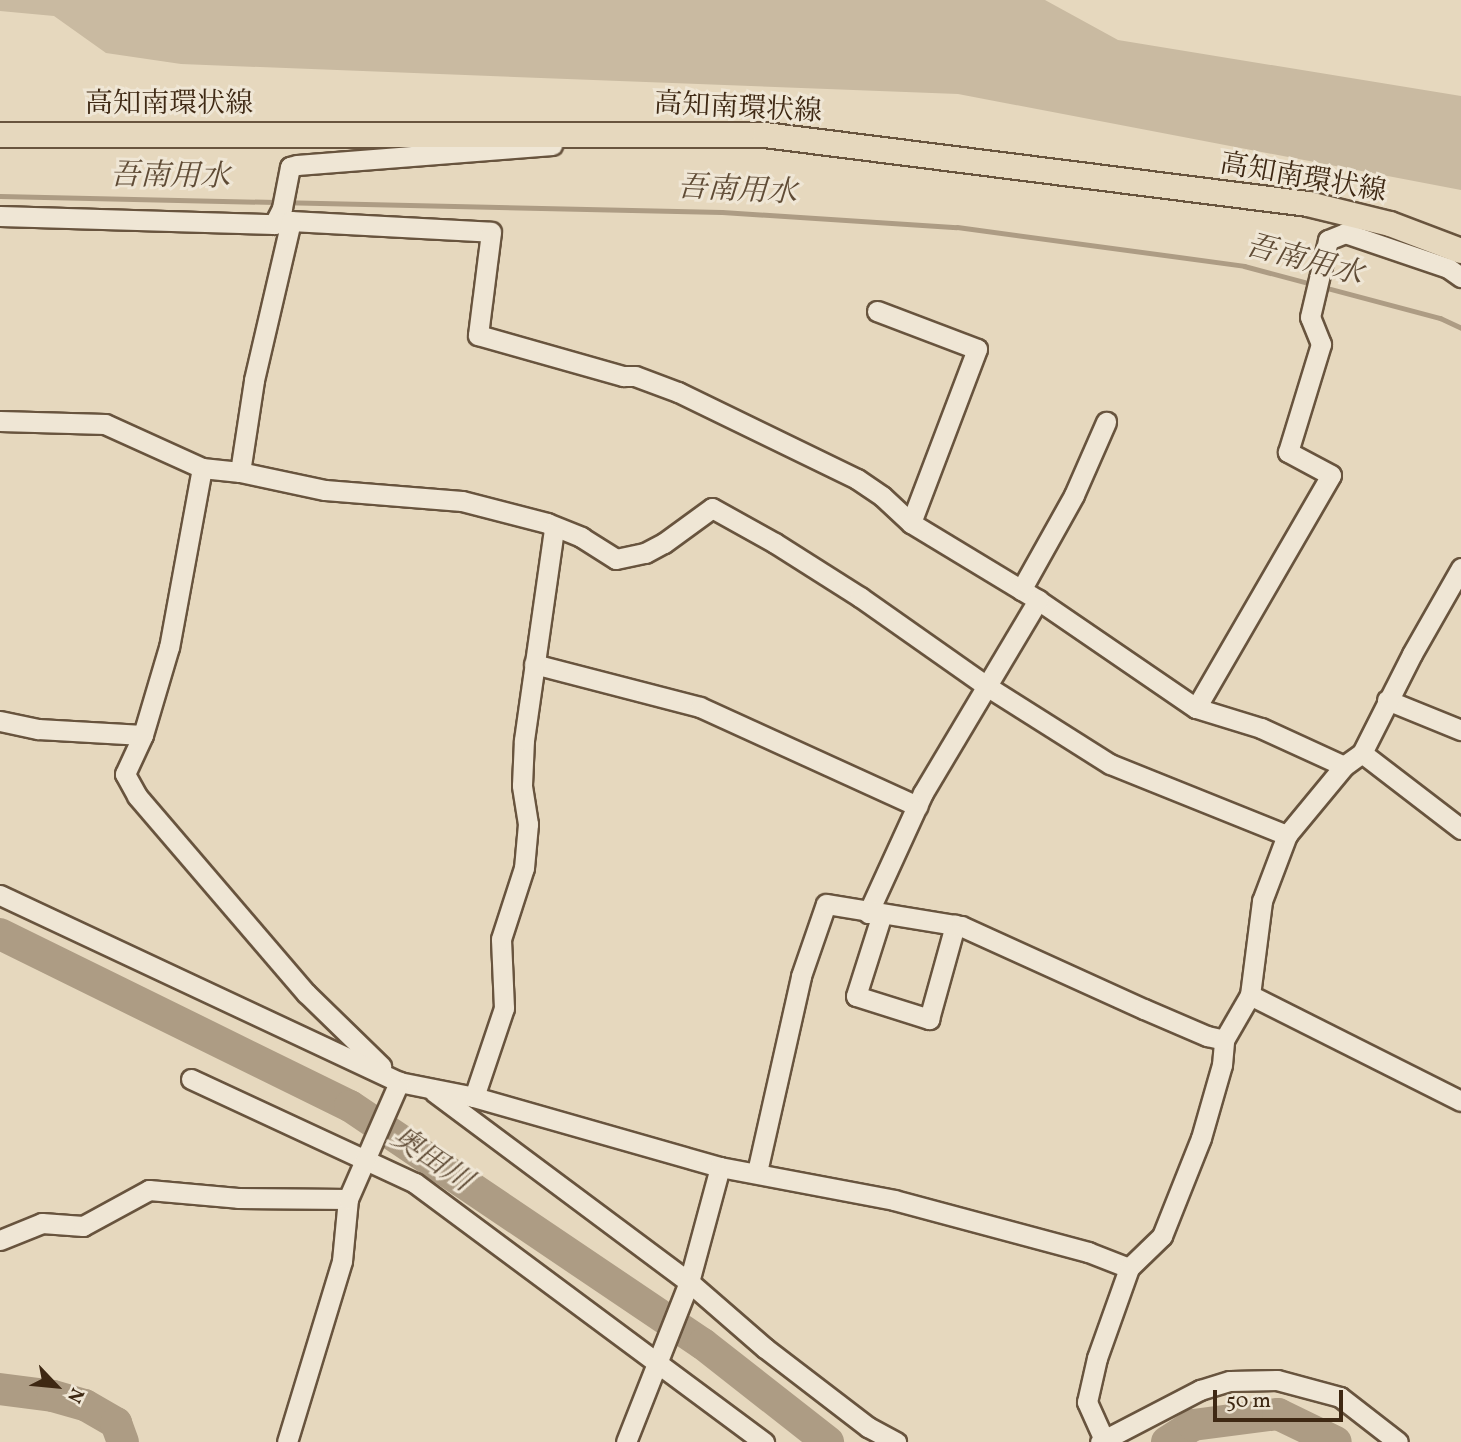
<!DOCTYPE html>
<meta charset="utf-8">
<style>
body{margin:0}
#map{position:relative;width:1461px;height:1442px;overflow:hidden;background:#e6d8be;font-family:Vollkorn,"Noto Serif JP",serif}
div>[style]{position:absolute}
.green>*{inset:0;background:#c9baa1}
.stream>*{height:5px;margin:-2.5px;padding:0 2.5px;transform-origin:2.5px;border-radius:2.5px;background:#ad9c84}
.river>*{height:32px;margin:-16px;padding:0 16px;transform-origin:16px;border-radius:16px;background:#ad9c84}
.roads{filter:drop-shadow(2px 0 #68543e) drop-shadow(-2px 0 #68543e) drop-shadow(0 2px #68543e) drop-shadow(0 -2px #68543e)}
.minor>*{height:19px;margin:-9.5px;padding:0 9.5px;transform-origin:9.5px;border-radius:9.5px;background:#efe6d5}
.major>*{height:24px;margin:-12px;padding:0 12px;transform-origin:12px;border-radius:12px;background:#e6d8be}
span{translate:-50% -50%;white-space:nowrap;text-align:center;line-height:1.15;-webkit-text-stroke:6px #efe6d5;paint-order:stroke}
.street-label{font-size:28px;color:#3e2813}
.water-label{font-size:30px;color:#5f4b35;font-style:italic}
.north{position:absolute;left:21px;top:1351px;width:70px;height:70px;-webkit-text-stroke:5px #efe6d5;paint-order:stroke;rotate:116deg;font-size:19px;font-weight:700;line-height:28px;text-align:center;color:#3e2813}
.north::after{content:'';display:block;margin:auto;width:24px;height:32px;background:#3e2813;clip-path:polygon(50% 0,100% 100%,50% 72%,0 100%)}
.scale{position:absolute;left:1213px;top:1390px;width:130px;height:32px;box-sizing:border-box;border:4px solid #3e2813;border-top:0;padding-left:9px;font-size:21px;line-height:24px;white-space:nowrap;color:#3e2813;-webkit-text-stroke:5px #efe6d5;paint-order:stroke}
</style>
<div id="map">
<div class="green">
<div style="clip-path:polygon(0 0,1045px 0,1118px 40px,1461px 96px,1461px 190px,958px 94px,181px 64px,106px 53px,54px 16px,0 11px)"></div>
</div>
<div class="stream">
<div style="left:0;top:196px;width:722px;rotate:1.27deg"></div>
<div style="left:722px;top:212px;width:235px;rotate:3.7deg"></div>
<div style="left:957px;top:227px;width:290px;rotate:7.7deg"></div>
<div style="left:1244px;top:266px;width:203px;rotate:14.9deg"></div>
<div style="left:1440px;top:318px;width:23px;rotate:25deg"></div>
</div>
<div class="river">
<div style="left:0;top:934px;width:390px;rotate:26.2deg"></div>
<div style="left:350px;top:1106px;width:426px;rotate:34deg"></div>
<div style="left:703px;top:1344px;width:159px;rotate:38.1deg"></div>
<div style="left:0;top:1389px;width:53px;rotate:7.5deg"></div>
<div style="left:53px;top:1396px;width:33px;rotate:16deg"></div>
<div style="left:85px;top:1405px;width:36px;rotate:30deg"></div>
<div style="left:116px;top:1423px;width:20px;rotate:70deg"></div>
<div style="left:1167px;top:1442px;width:31px;rotate:-33deg"></div>
<div style="left:1193px;top:1425px;width:86px;rotate:-7.4deg"></div>
<div style="left:1278px;top:1414px;width:64px;rotate:25.8deg"></div>
</div>
<div class="roads">
<div class="minor">
<div style="left:0;top:216px;width:274px;rotate:1.7deg"></div>
<div style="left:274px;top:224px;width:18px;rotate:-63deg"></div>
<div style="left:282px;top:208px;width:42px;rotate:-79deg"></div>
<div style="left:290px;top:167px;width:7px;rotate:-16deg"></div>
<div style="left:297px;top:165px;width:256px;rotate:-4.5deg"></div>
<div style="left:274px;top:224px;width:17px;rotate:-10deg"></div>
<div style="left:291px;top:221px;width:200px;rotate:3.1deg"></div>
<div style="left:491px;top:232px;width:104px;rotate:97.2deg"></div>
<div style="left:478px;top:335px;width:151px;rotate:15.8deg"></div>
<div style="left:623px;top:376px;width:12px"></div>
<div style="left:635px;top:376px;width:46px;rotate:20.4deg"></div>
<div style="left:678px;top:392px;width:199px;rotate:25.9deg"></div>
<div style="left:857px;top:479px;width:30px;rotate:34deg"></div>
<div style="left:882px;top:496px;width:40px;rotate:43deg"></div>
<div style="left:911px;top:523px;width:149px;rotate:31.2deg"></div>
<div style="left:1038px;top:600px;width:191px;rotate:34.4deg"></div>
<div style="left:1196px;top:708px;width:68px;rotate:17.1deg"></div>
<div style="left:1261px;top:728px;width:91px;rotate:24.6deg"></div>
<div style="left:877px;top:311px;width:107px;rotate:20.8deg"></div>
<div style="left:977px;top:349px;width:186px;rotate:110.8deg"></div>
<div style="left:0;top:421px;width:105px;rotate:1.6deg"></div>
<div style="left:105px;top:424px;width:107px;rotate:24.4deg"></div>
<div style="left:202px;top:468px;width:38px;rotate:6deg"></div>
<div style="left:240px;top:472px;width:87px;rotate:12deg"></div>
<div style="left:325px;top:490px;width:137px;rotate:4.6deg"></div>
<div style="left:462px;top:501px;width:88px;rotate:14.5deg"></div>
<div style="left:547px;top:523px;width:37px;rotate:22deg"></div>
<div style="left:581px;top:537px;width:41px;rotate:32.2deg"></div>
<div style="left:616px;top:559px;width:30px;rotate:-12deg"></div>
<div style="left:645px;top:553px;width:21px;rotate:-28deg"></div>
<div style="left:664px;top:543px;width:59px;rotate:-36.1deg"></div>
<div style="left:712px;top:508px;width:72px;rotate:29.1deg"></div>
<div style="left:775px;top:543px;width:101px;rotate:32.4deg"></div>
<div style="left:860px;top:597px;width:153px;rotate:35.1deg"></div>
<div style="left:985px;top:685px;width:148px;rotate:32.3deg"></div>
<div style="left:1110px;top:764px;width:191px;rotate:21.9deg"></div>
<div style="left:202px;top:468px;width:182px;rotate:100.4deg"></div>
<div style="left:169px;top:647px;width:92px;rotate:106.5deg"></div>
<div style="left:143px;top:735px;width:43px;rotate:114.8deg"></div>
<div style="left:125px;top:774px;width:25px;rotate:61deg"></div>
<div style="left:137px;top:796px;width:260px;rotate:49.4deg"></div>
<div style="left:306px;top:993px;width:105px;rotate:44.2deg"></div>
<div style="left:240px;top:472px;width:93px;rotate:-81.3deg"></div>
<div style="left:254px;top:380px;width:163px;rotate:-76.9deg"></div>
<div style="left:1021px;top:590px;width:109px;rotate:-60.8deg"></div>
<div style="left:1074px;top:495px;width:80px;rotate:-66.3deg"></div>
<div style="left:534px;top:664px;width:171px;rotate:14.5deg"></div>
<div style="left:700px;top:707px;width:239px;rotate:24.5deg"></div>
<div style="left:1387px;top:700px;width:80px;rotate:22.1deg"></div>
<div style="left:1196px;top:708px;width:269px;rotate:-59.9deg"></div>
<div style="left:1331px;top:475px;width:49px;rotate:-151.9deg"></div>
<div style="left:1288px;top:452px;width:113px;rotate:-73deg"></div>
<div style="left:1321px;top:344px;width:29px;rotate:-112deg"></div>
<div style="left:1310px;top:317px;width:79px;rotate:-76.8deg"></div>
<div style="left:1328px;top:240px;width:18px;rotate:-22deg"></div>
<div style="left:1345px;top:233px;width:109px;rotate:18.8deg"></div>
<div style="left:1448px;top:268px;width:16px;rotate:35deg"></div>
<div style="left:0;top:721px;width:39px;rotate:12deg"></div>
<div style="left:38px;top:729px;width:105px;rotate:3.3deg"></div>
<div style="left:1362px;top:753px;width:125px;rotate:37.5deg"></div>
<div style="left:0;top:895px;width:441px;rotate:25.1deg"></div>
<div style="left:399px;top:1082px;width:76px;rotate:11.3deg"></div>
<div style="left:474px;top:1097px;width:256px;rotate:15.9deg"></div>
<div style="left:720px;top:1167px;width:177px;rotate:10.7deg"></div>
<div style="left:894px;top:1200px;width:201px;rotate:15deg"></div>
<div style="left:1088px;top:1252px;width:44px;rotate:21.3deg"></div>
<div style="left:868px;top:913px;width:132px;rotate:-65.4deg"></div>
<div style="left:923px;top:793px;width:225px;rotate:-59.2deg"></div>
<div style="left:882px;top:914px;width:86px;rotate:107.6deg"></div>
<div style="left:856px;top:996px;width:77px;rotate:17.5deg"></div>
<div style="left:929px;top:1019px;width:98px;rotate:-74.5deg"></div>
<div style="left:1250px;top:995px;width:236px;rotate:26.7deg"></div>
<div style="left:191px;top:1079px;width:247px;rotate:24.9deg"></div>
<div style="left:415px;top:1183px;width:435px;rotate:36.6deg"></div>
<div style="left:434px;top:1092px;width:318px;rotate:36.7deg"></div>
<div style="left:689px;top:1282px;width:101px;rotate:41deg"></div>
<div style="left:765px;top:1348px;width:130px;rotate:37.5deg"></div>
<div style="left:868px;top:1427px;width:32px;rotate:28deg"></div>
<div style="left:474px;top:1097px;width:94px;rotate:-71.4deg"></div>
<div style="left:504px;top:1008px;width:69px;rotate:-92.5deg"></div>
<div style="left:501px;top:939px;width:75px;rotate:-72.1deg"></div>
<div style="left:524px;top:868px;width:44px;rotate:-84.8deg"></div>
<div style="left:528px;top:824px;width:39px;rotate:-99deg"></div>
<div style="left:522px;top:785px;width:45px;rotate:-87.5deg"></div>
<div style="left:524px;top:740px;width:214px;rotate:-81.9deg"></div>
<div style="left:757px;top:1172px;width:201px;rotate:-77.3deg"></div>
<div style="left:801px;top:976px;width:76px;rotate:-70.9deg"></div>
<div style="left:826px;top:904px;width:137px;rotate:9.3deg"></div>
<div style="left:961px;top:926px;width:201px;rotate:24.4deg"></div>
<div style="left:1144px;top:1009px;width:69px;rotate:23.2deg"></div>
<div style="left:1207px;top:1036px;width:17px;rotate:13deg"></div>
<div style="left:0;top:1240px;width:45px;rotate:-22deg"></div>
<div style="left:42px;top:1223px;width:41px;rotate:4.2deg"></div>
<div style="left:83px;top:1226px;width:75px;rotate:-28.6deg"></div>
<div style="left:149px;top:1190px;width:89px;rotate:5.1deg"></div>
<div style="left:238px;top:1198px;width:110px;rotate:0.5deg"></div>
<div style="left:287px;top:1442px;width:189px;rotate:-73.1deg"></div>
<div style="left:342px;top:1261px;width:62px;rotate:-84.5deg"></div>
<div style="left:348px;top:1199px;width:128px;rotate:-66.4deg"></div>
<div style="left:626px;top:1442px;width:172px;rotate:-68.5deg"></div>
<div style="left:689px;top:1282px;width:119px;rotate:-74.9deg"></div>
<div style="left:1100px;top:1442px;width:113px;rotate:-27.5deg"></div>
<div style="left:1200px;top:1390px;width:31px;rotate:-17deg"></div>
<div style="left:1230px;top:1381px;width:47px;rotate:-1.2deg"></div>
<div style="left:1277px;top:1380px;width:65px;rotate:15.1deg"></div>
<div style="left:1340px;top:1397px;width:73px;rotate:37.8deg"></div>
<div style="left:1105px;top:1442px;width:44px;rotate:-114.2deg"></div>
<div style="left:1087px;top:1402px;width:45px;rotate:-77.2deg"></div>
<div style="left:1097px;top:1358px;width:96px;rotate:-70.4deg"></div>
<div style="left:1129px;top:1268px;width:46px;rotate:-44.1deg"></div>
<div style="left:1162px;top:1236px;width:105px;rotate:-68.3deg"></div>
<div style="left:1201px;top:1138px;width:76px;rotate:-74deg"></div>
<div style="left:1222px;top:1065px;width:25px;rotate:-85deg"></div>
<div style="left:1224px;top:1040px;width:52px;rotate:-60deg"></div>
<div style="left:1250px;top:995px;width:95px;rotate:-82.7deg"></div>
<div style="left:1262px;top:901px;width:71px;rotate:-69.3deg"></div>
<div style="left:1287px;top:835px;width:89px;rotate:-50.4deg"></div>
<div style="left:1344px;top:766px;width:22px;rotate:-36deg"></div>
<div style="left:1362px;top:753px;width:111px;rotate:-63.2deg"></div>
<div style="left:1412px;top:654px;width:99px;rotate:-60.3deg"></div>
</div>
<div class="major">
<div style="left:0;top:135px;width:765px"></div>
<div style="left:765px;top:135px;width:547px;rotate:7.24deg"></div>
<div style="left:1308px;top:204px;width:84px;rotate:13.7deg"></div>
<div style="left:1390px;top:224px;width:76px;rotate:20.8deg"></div>
</div>
</div>
<div class="street-label">
<span style="left:169px;top:105px">高知南環状線</span>
<span style="left:738px;top:109px;rotate:3deg">高知南環状線</span>
<span style="left:1303px;top:179px;rotate:10deg">高知南環状線</span>
</div>
<div class="water-label">
<span style="left:170px;top:177px;rotate:1deg">吾南用水</span>
<span style="left:737px;top:191px;rotate:3deg">吾南用水</span>
<span style="left:1304px;top:261px;rotate:15deg">吾南用水</span>
<span style="left:431px;top:1160px;rotate:34deg">奥田川</span>
</div>
<div class="north">N</div>
<div class="scale">50 m</div>
</div>
